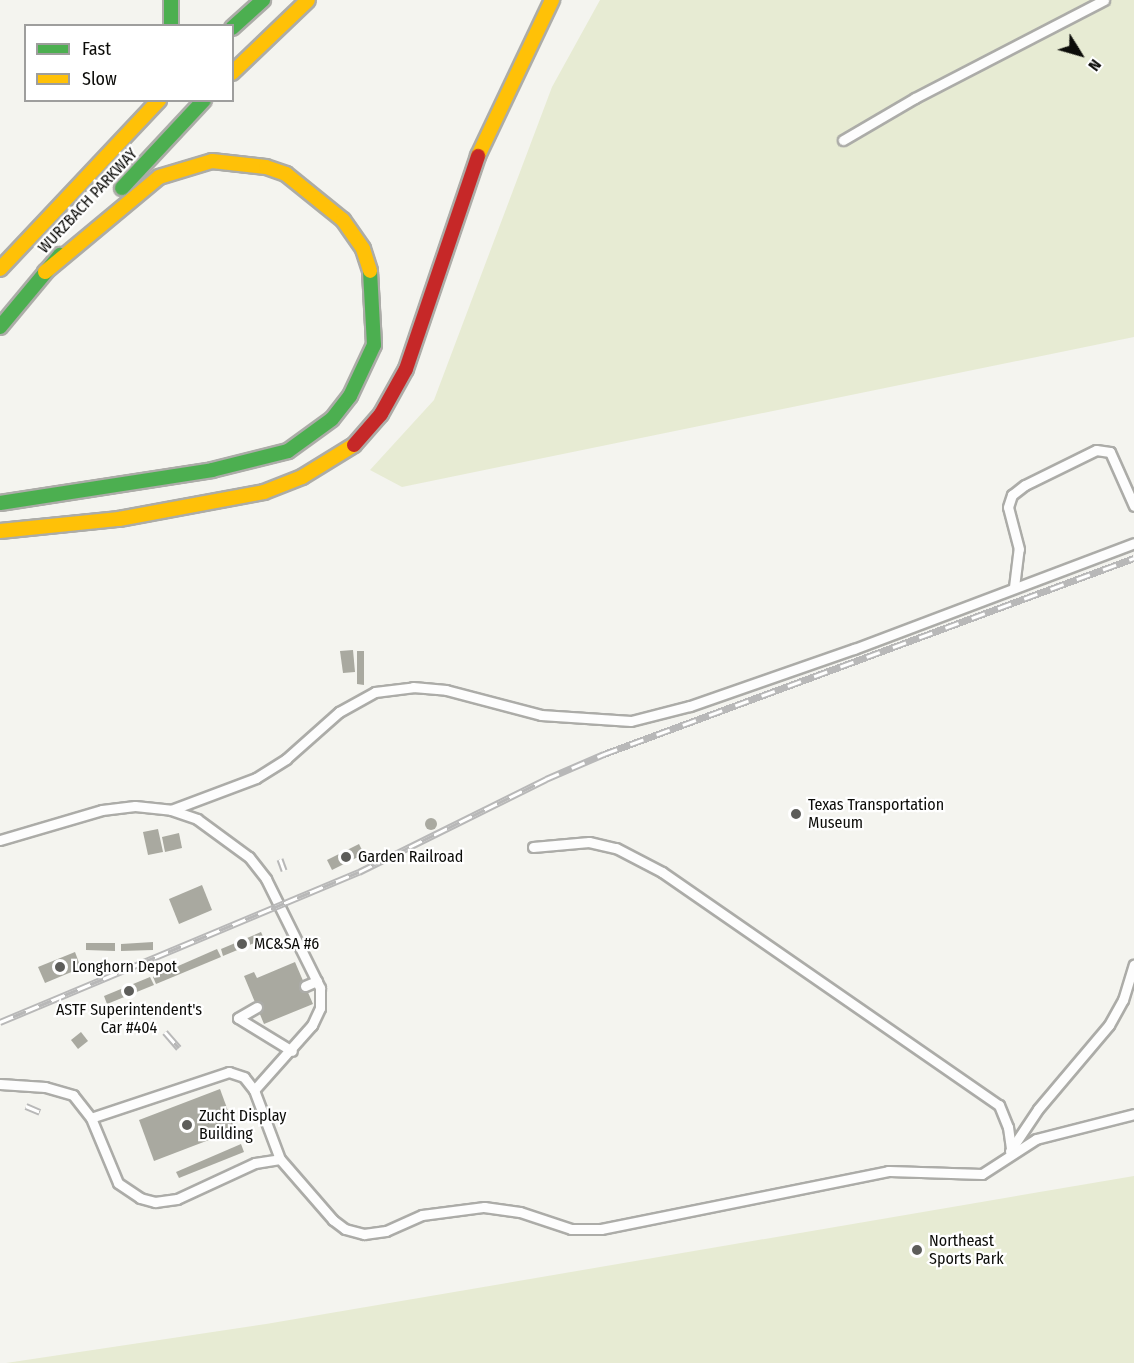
<!DOCTYPE html>
<style>
body{margin:0}
#map{position:relative;width:1134px;height:1363px;overflow:hidden;background:#f4f4ef;font-family:"Fira Sans Condensed",sans-serif}
div>[style]{position:absolute}
.green>*{inset:0;background:#e7ebd3}
.building>*{inset:0;background:#a9a9a0}
.round{border-radius:50%}
.roads{filter:drop-shadow(2px 0 #acaca8) drop-shadow(-2px 0 #acaca8) drop-shadow(0 2px #acaca8) drop-shadow(0 -2px #acaca8)}
.lane>*{height:9px;margin:-4.5px;padding:0 4.5px;transform-origin:4.5px;border-radius:4.5px;background:#fdfdfd}
.fast>*{height:14px;margin:-7px;padding:0 7px;transform-origin:7px;border-radius:7px;background:#4caf50}
.slow>*{height:14px;margin:-7px;padding:0 7px;transform-origin:7px;border-radius:7px;background:#ffc107}
.jam>*{height:14px;margin:-7px;padding:0 7px;transform-origin:7px;border-radius:7px;background:#c62828}
.rail>*{height:7px;margin-top:-3.5px;transform-origin:0;background:repeating-linear-gradient(90deg,#fff 0 14px,#b8b8b8 0 28px);box-sizing:border-box;border-block:2px solid #b8b8b8}
.dots>*{width:16px;height:16px;translate:-50% -50%;box-sizing:border-box;border:3px solid #fff;border-radius:50%}
span{translate:-50% -50%;white-space:nowrap;text-align:center;line-height:1.15;-webkit-text-stroke:4.5px #fff;paint-order:stroke}
.street-label{font-size:16px;color:#0c0c09}
.poi-label{font-size:16px;color:#0c0c09}
.left{translate:0 -50%;text-align:left}
.legend{position:absolute;left:24px;top:24px;width:210px;height:78px;box-sizing:border-box;background:#fff;border:2px solid #9e9e9d;margin:0;padding:8px 10px;list-style:none;font-size:18px;color:#0c0c09}
.legend li{display:flex;align-items:center;gap:12px;height:30px}
.legend b{width:30px;border:2px solid #9e9e9d}
.north{position:absolute;left:1050px;top:24px;width:60px;height:60px;-webkit-text-stroke:4px #fff;paint-order:stroke;rotate:127deg;font-size:16px;font-weight:700;line-height:24px;text-align:center;color:#0c0c09}
.north::after{content:'';display:block;margin:auto;width:21px;height:27px;background:#0c0c09;clip-path:polygon(50% 0,100% 100%,50% 72%,0 100%)}
</style>
<div id="map">
<div class="green">
<div style="clip-path:polygon(600px 0,1134px 0,1134px 337px,402px 487px,370px 470px,434px 400px,552px 87px)"></div>
<div style="clip-path:polygon(1134px 1176px,1134px 1363px,6px 1363px,266px 1324px)"></div>
</div>
<div class="building">
<div style="clip-path:polygon(353px 650px,355px 672px,343px 673px,340px 651px)"></div>
<div style="clip-path:polygon(357px 651px,364px 651px,364px 685px,357px 684px)"></div>
<div class="round" style="left:425px;top:818px;width:12px;height:12px"></div>
<div style="clip-path:polygon(158px 829px,163px 852px,148px 855px,143px 832px)"></div>
<div style="clip-path:polygon(179px 833px,182px 848px,165px 852px,162px 837px)"></div>
<div style="clip-path:polygon(359px 844px,364px 854px,332px 870px,327px 860px)"></div>
<div style="clip-path:polygon(202px 885px,212px 910px,179px 924px,169px 899px)"></div>
<div style="clip-path:polygon(261px 932px,264px 939px,223px 956px,221px 949px)"></div>
<div style="clip-path:polygon(153px 942px,153px 950px,121px 951px,121px 944px)"></div>
<div style="clip-path:polygon(86px 943px,115px 943px,115px 951px,86px 950px)"></div>
<div style="clip-path:polygon(217px 949px,221px 957px,156px 984px,153px 977px)"></div>
<div style="clip-path:polygon(75px 952px,81px 968px,45px 983px,38px 967px)"></div>
<div style="clip-path:polygon(295px 962px,313px 1004px,264px 1024px,244px 976px,254px 972px,257px 978px)"></div>
<div style="clip-path:polygon(150px 977px,154px 985px,107px 1004px,104px 996px)"></div>
<div style="clip-path:polygon(81px 1032px,88px 1041px,78px 1049px,71px 1040px)"></div>
<div style="clip-path:polygon(220px 1089px,235px 1130px,154px 1161px,139px 1120px)"></div>
<div style="clip-path:polygon(241px 1144px,244px 1152px,179px 1178px,176px 1172px)"></div>
</div>
<div class="roads">
<div class="lane">
<div style="left:843px;top:140px;width:83px;rotate:-30.3deg"></div>
<div style="left:915px;top:98px;width:213px;rotate:-27.4deg"></div>
<div style="left:1014px;top:587px;width:38px;rotate:-83deg"></div>
<div style="left:1019px;top:549px;width:43px;rotate:-104.7deg"></div>
<div style="left:1008px;top:507px;width:13px;rotate:-72deg"></div>
<div style="left:1012px;top:495px;width:16px;rotate:-38deg"></div>
<div style="left:1025px;top:485px;width:79px;rotate:-26.2deg"></div>
<div style="left:1096px;top:450px;width:14px;rotate:8deg"></div>
<div style="left:1110px;top:452px;width:59px;rotate:66deg"></div>
<div style="left:171px;top:810px;width:91px;rotate:-20.6deg"></div>
<div style="left:256px;top:778px;width:36px;rotate:-32deg"></div>
<div style="left:286px;top:759px;width:71px;rotate:-41.6deg"></div>
<div style="left:339px;top:712px;width:41px;rotate:-29.1deg"></div>
<div style="left:375px;top:692px;width:38px;rotate:-7deg"></div>
<div style="left:413px;top:687px;width:33px;rotate:5deg"></div>
<div style="left:446px;top:690px;width:98px;rotate:14.7deg"></div>
<div style="left:541px;top:715px;width:90px;rotate:3.8deg"></div>
<div style="left:631px;top:721px;width:61px;rotate:-14.3deg"></div>
<div style="left:690px;top:706px;width:174px;rotate:-19.2deg"></div>
<div style="left:854px;top:649px;width:299px;rotate:-20.7deg"></div>
<div style="left:0;top:840px;width:106px;rotate:-16.4deg"></div>
<div style="left:102px;top:810px;width:33px;rotate:-7deg"></div>
<div style="left:135px;top:806px;width:36px;rotate:6deg"></div>
<div style="left:171px;top:810px;width:28px;rotate:19deg"></div>
<div style="left:197px;top:819px;width:64px;rotate:36.2deg"></div>
<div style="left:249px;top:857px;width:28px;rotate:52deg"></div>
<div style="left:266px;top:879px;width:122px;rotate:63.6deg"></div>
<div style="left:320px;top:988px;width:20px;rotate:90deg"></div>
<div style="left:320px;top:1008px;width:19px;rotate:115deg"></div>
<div style="left:312px;top:1025px;width:87px;rotate:131.7deg"></div>
<div style="left:254px;top:1090px;width:16px;rotate:-128deg"></div>
<div style="left:244px;top:1077px;width:16px;rotate:-162deg"></div>
<div style="left:229px;top:1072px;width:145px;rotate:161.6deg"></div>
<div style="left:91px;top:1118px;width:29px;rotate:-128deg"></div>
<div style="left:73px;top:1095px;width:29px;rotate:-164deg"></div>
<div style="left:45px;top:1087px;width:45px;rotate:-176.2deg"></div>
<div style="left:533px;top:847px;width:56px;rotate:-5.1deg"></div>
<div style="left:589px;top:842px;width:28px;rotate:13deg"></div>
<div style="left:616px;top:848px;width:52px;rotate:27.6deg"></div>
<div style="left:662px;top:872px;width:410px;rotate:34.7deg"></div>
<div style="left:999px;top:1105px;width:24px;rotate:68deg"></div>
<div style="left:1008px;top:1127px;width:22px;rotate:82deg"></div>
<div style="left:305px;top:986px;width:13px;rotate:-23deg"></div>
<div style="left:257px;top:1007px;width:22px;rotate:150deg"></div>
<div style="left:238px;top:1018px;width:63px;rotate:31.4deg"></div>
<div style="left:254px;top:1090px;width:74px;rotate:69.4deg"></div>
<div style="left:280px;top:1159px;width:81px;rotate:49deg"></div>
<div style="left:333px;top:1220px;width:15px;rotate:37deg"></div>
<div style="left:345px;top:1229px;width:20px;rotate:15deg"></div>
<div style="left:364px;top:1234px;width:22px;rotate:-8deg"></div>
<div style="left:386px;top:1231px;width:39px;rotate:-24deg"></div>
<div style="left:422px;top:1215px;width:63px;rotate:-7.4deg"></div>
<div style="left:484px;top:1207px;width:36px;rotate:8deg"></div>
<div style="left:520px;top:1212px;width:54px;rotate:18.4deg"></div>
<div style="left:571px;top:1229px;width:30px"></div>
<div style="left:601px;top:1229px;width:293px;rotate:-11.4deg"></div>
<div style="left:888px;top:1171px;width:94px;rotate:1.8deg"></div>
<div style="left:982px;top:1174px;width:64px;rotate:-32.9deg"></div>
<div style="left:1036px;top:1139px;width:101px;rotate:-14.3deg"></div>
<div style="left:91px;top:1118px;width:70px;rotate:67.4deg"></div>
<div style="left:118px;top:1183px;width:27px;rotate:34deg"></div>
<div style="left:140px;top:1198px;width:16px;rotate:15deg"></div>
<div style="left:155px;top:1202px;width:22px;rotate:-8deg"></div>
<div style="left:177px;top:1199px;width:86px;rotate:-24.8deg"></div>
<div style="left:255px;top:1163px;width:25px;rotate:-9deg"></div>
<div style="left:1010px;top:1151px;width:50px;rotate:-56.3deg"></div>
<div style="left:1038px;top:1109px;width:110px;rotate:-49.8deg"></div>
<div style="left:1109px;top:1025px;width:29px;rotate:-61deg"></div>
<div style="left:1123px;top:1000px;width:37px;rotate:-73deg"></div>
</div>
<div class="fast">
<div style="left:171px;top:0;width:26px;rotate:90deg"></div>
<div style="left:232px;top:28px;width:42px;rotate:-42.1deg"></div>
<div style="left:122px;top:188px;width:120px;rotate:-47deg"></div>
<div style="left:0;top:327px;width:94px;rotate:-50.2deg"></div>
<div style="left:0;top:503px;width:215px;rotate:-8.8deg"></div>
<div style="left:212px;top:470px;width:78px;rotate:-14deg"></div>
<div style="left:288px;top:451px;width:54px;rotate:-36deg"></div>
<div style="left:332px;top:419px;width:29px;rotate:-52deg"></div>
<div style="left:350px;top:396px;width:56px;rotate:-64.8deg"></div>
<div style="left:374px;top:345px;width:74px;rotate:-93.1deg"></div>
</div>
<div class="slow">
<div style="left:232px;top:73px;width:105px;rotate:-43.8deg"></div>
<div style="left:478px;top:156px;width:173px;rotate:-64.6deg"></div>
<div style="left:0;top:269px;width:232px;rotate:-46.7deg"></div>
<div style="left:45px;top:272px;width:148px;rotate:-39.8deg"></div>
<div style="left:159px;top:177px;width:55px;rotate:-16.8deg"></div>
<div style="left:212px;top:161px;width:54px;rotate:6.3deg"></div>
<div style="left:266px;top:167px;width:21px;rotate:19deg"></div>
<div style="left:286px;top:174px;width:73px;rotate:38.9deg"></div>
<div style="left:343px;top:220px;width:35px;rotate:55deg"></div>
<div style="left:363px;top:249px;width:23px;rotate:72deg"></div>
<div style="left:0;top:531px;width:120px;rotate:-5.8deg"></div>
<div style="left:119px;top:519px;width:147px;rotate:-10.5deg"></div>
<div style="left:264px;top:492px;width:41px;rotate:-21.5deg"></div>
<div style="left:302px;top:477px;width:61px;rotate:-31.6deg"></div>
</div>
<div class="jam">
<div style="left:354px;top:445px;width:41px;rotate:-48.9deg"></div>
<div style="left:381px;top:414px;width:51px;rotate:-60.9deg"></div>
<div style="left:406px;top:369px;width:225px;rotate:-71.3deg"></div>
</div>
</div>
<div class="rail">
<div style="left:280px;top:859px;width:12px;rotate:70deg"></div>
<div style="left:0;top:1022px;width:389px;rotate:-22.7deg"></div>
<div style="left:359px;top:872px;width:209px;rotate:-26.4deg"></div>
<div style="left:546px;top:779px;width:63px;rotate:-23.3deg"></div>
<div style="left:604px;top:754px;width:565px;rotate:-20.29deg"></div>
<div style="left:165px;top:1032px;width:21px;rotate:49deg"></div>
<div style="left:26px;top:1106px;width:15px;rotate:23deg"></div>
</div>
<div class="dots">
<div style="left:796px;top:814px;background:#5d5d5a"></div>
<div style="left:346px;top:857px;background:#5d5d5a"></div>
<div style="left:242px;top:944px;background:#5d5d5a"></div>
<div style="left:60px;top:967px;background:#5d5d5a"></div>
<div style="left:129px;top:991px;background:#5d5d5a"></div>
<div style="left:187px;top:1125px;background:#5d5d5a"></div>
<div style="left:917px;top:1250px;background:#5d5d5a"></div>
</div>
<div class="street-label">
<span style="left:88px;top:201px;rotate:-47deg">WURZBACH PARKWAY</span>
</div>
<div class="poi-label">
<span class="left" style="left:808px;top:814px">Texas Transportation<br>Museum</span>
<span class="left" style="left:358px;top:857px">Garden Railroad</span>
<span class="left" style="left:254px;top:944px">MC&amp;SA #6</span>
<span class="left" style="left:72px;top:967px">Longhorn Depot</span>
<span style="left:129px;top:1019px">ASTF Superintendent's<br>Car #404</span>
<span class="left" style="left:199px;top:1125px">Zucht Display<br>Building</span>
<span class="left" style="left:929px;top:1250px">Northeast<br>Sports Park</span>
</div>
<ul class="legend">
<li><b style="height:8px;background:#4caf50"></b>Fast</li>
<li><b style="height:8px;background:#ffc107"></b>Slow</li>
</ul>
<div class="north">N</div>
</div>
